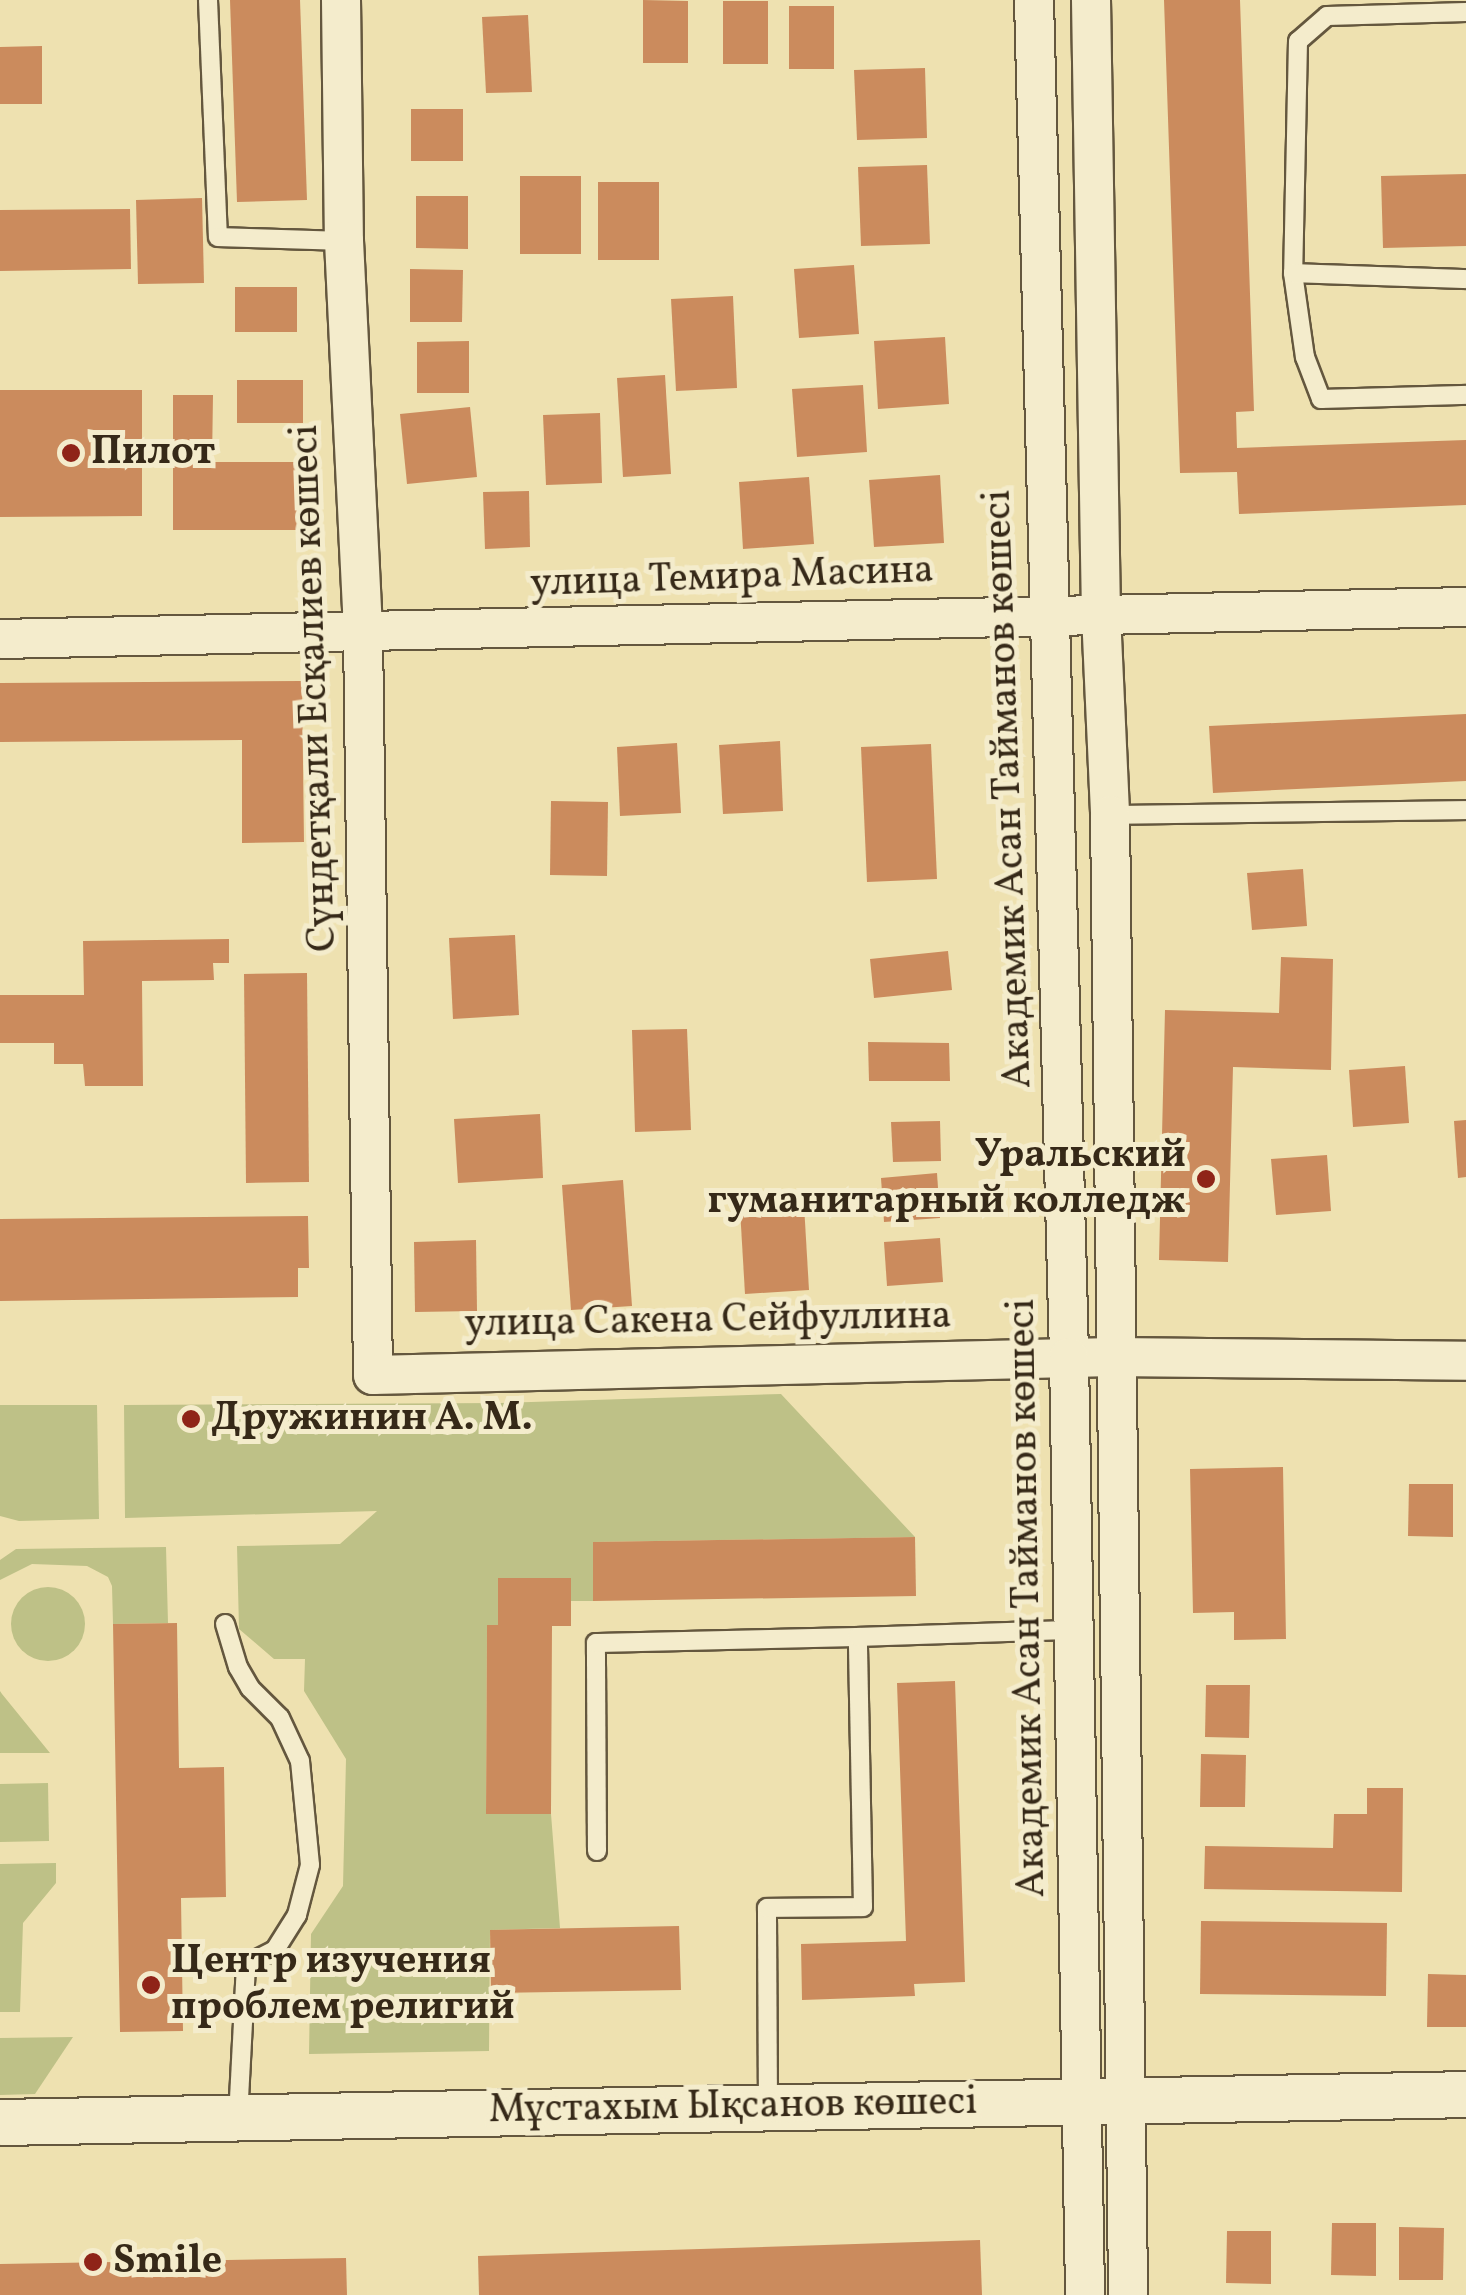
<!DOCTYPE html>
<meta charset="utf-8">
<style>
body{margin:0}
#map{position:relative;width:1466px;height:2295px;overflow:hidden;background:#eee1b0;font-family:Vollkorn,serif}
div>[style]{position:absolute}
.green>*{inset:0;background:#bec187}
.round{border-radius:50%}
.building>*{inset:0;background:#cb8b5d}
.roads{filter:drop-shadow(2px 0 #64573e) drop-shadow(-2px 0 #64573e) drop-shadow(0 2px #64573e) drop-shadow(0 -2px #64573e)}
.service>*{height:18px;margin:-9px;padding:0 9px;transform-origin:9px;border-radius:9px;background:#f4eccc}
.minor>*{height:38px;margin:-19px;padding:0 19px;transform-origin:19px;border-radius:19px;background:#f4eccc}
.tertiary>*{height:45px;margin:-22.5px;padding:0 22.5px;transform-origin:22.5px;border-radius:22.5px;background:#f4eccc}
.dots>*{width:28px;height:28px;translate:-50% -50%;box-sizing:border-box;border:5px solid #f4eccc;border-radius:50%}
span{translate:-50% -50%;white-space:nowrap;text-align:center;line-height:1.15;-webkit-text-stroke:10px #f4eccc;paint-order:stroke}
.poi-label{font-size:40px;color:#362918;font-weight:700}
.left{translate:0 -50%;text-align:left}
.right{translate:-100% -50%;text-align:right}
.street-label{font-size:40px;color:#362918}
</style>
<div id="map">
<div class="green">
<div style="clip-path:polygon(781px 1394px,915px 1537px,593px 1542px,593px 1601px,571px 1601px,570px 1578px,499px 1578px,498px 1625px,487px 1626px,486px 1813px,551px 1814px,560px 1928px,490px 1930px,489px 2051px,309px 2054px,311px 1934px,343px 1886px,346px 1759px,304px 1691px,305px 1659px,274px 1659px,239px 1629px,237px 1546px,340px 1544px,377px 1511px,125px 1518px,124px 1405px,500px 1403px)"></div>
<div style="clip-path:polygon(0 1405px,97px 1405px,99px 1519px,19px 1521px,0 1516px)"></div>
<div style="clip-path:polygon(166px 1547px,168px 1623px,113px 1624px,112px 1586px,108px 1577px,87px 1566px,32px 1564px,0 1580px,0 1560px,16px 1549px)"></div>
<div class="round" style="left:11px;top:1587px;width:74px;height:74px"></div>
<div style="clip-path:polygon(0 1691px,2px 1694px,50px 1753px,0 1753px)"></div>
<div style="clip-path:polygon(48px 1783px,49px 1841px,0 1842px,0 1784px)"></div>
<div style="clip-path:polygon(56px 1863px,56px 1883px,23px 1923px,20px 2012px,0 2012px,0 1864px)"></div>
<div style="clip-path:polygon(73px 2037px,35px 2094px,0 2095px,0 2038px)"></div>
</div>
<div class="building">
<div style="clip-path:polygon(230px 0,300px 0,307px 200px,237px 202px)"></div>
<div style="clip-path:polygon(643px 0,688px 1px,688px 63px,643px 63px)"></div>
<div style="clip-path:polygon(1164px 0,1240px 0,1254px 411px,1236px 412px,1237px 448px,1466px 440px,1466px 505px,1239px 514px,1237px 472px,1180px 473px)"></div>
<div style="clip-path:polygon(723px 1px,768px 1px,768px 64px,723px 64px)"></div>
<div style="clip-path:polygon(789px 6px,834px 6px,834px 69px,789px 69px)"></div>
<div style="clip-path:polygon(528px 15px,532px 92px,486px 93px,482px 17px)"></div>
<div style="clip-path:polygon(42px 46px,42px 104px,0 104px,0 47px)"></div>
<div style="clip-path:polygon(925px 68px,927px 138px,857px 140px,854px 70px)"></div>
<div style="clip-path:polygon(411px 109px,463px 109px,463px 161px,411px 161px)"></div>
<div style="clip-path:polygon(927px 165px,930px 244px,861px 246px,858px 167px)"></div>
<div style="clip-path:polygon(1466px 174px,1466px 246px,1383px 248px,1381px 176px)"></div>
<div style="clip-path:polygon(520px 176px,581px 176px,581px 254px,520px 254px)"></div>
<div style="clip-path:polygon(598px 182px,659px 182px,659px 260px,598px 260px)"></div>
<div style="clip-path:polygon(416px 196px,468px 196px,468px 249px,416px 248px)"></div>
<div style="clip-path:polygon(202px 198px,204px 283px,138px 284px,136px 200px)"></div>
<div style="clip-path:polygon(130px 209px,131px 269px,0 271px,0 210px)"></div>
<div style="clip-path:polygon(854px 265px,859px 334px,799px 338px,794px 269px)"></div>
<div style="clip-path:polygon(410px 269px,463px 270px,462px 322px,410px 322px)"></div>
<div style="clip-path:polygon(235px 287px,297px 287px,297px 332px,235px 332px)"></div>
<div style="clip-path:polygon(733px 296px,737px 388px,676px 391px,671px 299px)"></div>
<div style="clip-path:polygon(945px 337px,949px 404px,878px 409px,874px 341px)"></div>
<div style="clip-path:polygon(469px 341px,469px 393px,417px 393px,417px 342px)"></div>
<div style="clip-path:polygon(665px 375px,671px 474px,623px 477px,617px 378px)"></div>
<div style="clip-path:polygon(237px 380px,303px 380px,303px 423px,237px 423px)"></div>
<div style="clip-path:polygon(863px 385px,867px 452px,797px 457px,792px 389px)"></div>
<div style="clip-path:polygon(0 390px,142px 390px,142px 516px,0 517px)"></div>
<div style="clip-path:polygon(173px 395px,213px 395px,212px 462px,298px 462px,298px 530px,173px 530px)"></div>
<div style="clip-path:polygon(470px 407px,477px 477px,407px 484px,400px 414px)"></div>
<div style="clip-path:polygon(600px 413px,602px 483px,546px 485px,543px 415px)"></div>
<div style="clip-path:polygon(940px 475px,944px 543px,874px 547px,869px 480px)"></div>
<div style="clip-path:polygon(809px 477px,814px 544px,743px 549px,739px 482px)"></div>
<div style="clip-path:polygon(529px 491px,530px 547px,485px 549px,483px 492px)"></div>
<div style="clip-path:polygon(302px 681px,304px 842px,242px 843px,242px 740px,0 742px,0 683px)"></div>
<div style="clip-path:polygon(1466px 714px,1466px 781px,1213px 793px,1209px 726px)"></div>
<div style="clip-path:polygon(780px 741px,783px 811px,723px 814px,719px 745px)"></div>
<div style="clip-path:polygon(677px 743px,681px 813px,620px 816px,617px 747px)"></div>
<div style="clip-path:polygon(931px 744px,937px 879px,867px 882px,861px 747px)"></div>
<div style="clip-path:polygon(551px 801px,608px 802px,607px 876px,550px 875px)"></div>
<div style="clip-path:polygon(1303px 869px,1307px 926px,1252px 930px,1247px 873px)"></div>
<div style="clip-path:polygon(515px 935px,519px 1015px,453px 1019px,449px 938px)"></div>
<div style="clip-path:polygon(229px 939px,229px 963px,213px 963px,214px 980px,142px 981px,143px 1086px,85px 1086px,83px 1064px,54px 1064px,54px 1043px,0 1043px,0 995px,84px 995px,83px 941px)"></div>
<div style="clip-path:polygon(948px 951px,952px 990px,874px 998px,870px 959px)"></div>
<div style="clip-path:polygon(1281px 957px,1333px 959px,1331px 1070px,1233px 1067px,1228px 1262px,1159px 1260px,1165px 1010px,1279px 1013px)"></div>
<div style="clip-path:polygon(307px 973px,309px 1182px,246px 1183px,244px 974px)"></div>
<div style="clip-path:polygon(687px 1029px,691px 1130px,635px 1132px,632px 1030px)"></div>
<div style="clip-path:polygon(868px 1042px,949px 1043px,950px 1081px,869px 1081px)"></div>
<div style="clip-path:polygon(1405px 1066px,1409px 1123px,1353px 1127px,1349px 1070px)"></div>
<div style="clip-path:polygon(540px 1114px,543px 1178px,458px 1183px,454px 1119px)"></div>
<div style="clip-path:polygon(1466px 1120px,1466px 1177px,1458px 1178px,1454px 1121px)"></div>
<div style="clip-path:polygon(940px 1121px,941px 1161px,893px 1162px,891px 1122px)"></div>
<div style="clip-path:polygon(1327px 1155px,1331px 1211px,1276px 1215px,1271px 1159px)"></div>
<div style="clip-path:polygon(937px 1173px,940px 1218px,884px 1222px,881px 1178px)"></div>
<div style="clip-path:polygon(623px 1180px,632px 1306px,571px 1310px,562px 1185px)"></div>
<div style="clip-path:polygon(804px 1205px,809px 1290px,745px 1294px,740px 1209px)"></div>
<div style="clip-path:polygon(308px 1216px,309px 1268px,298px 1268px,298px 1297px,0 1301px,0 1219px)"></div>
<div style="clip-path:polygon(940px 1238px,943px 1282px,887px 1286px,884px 1242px)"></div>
<div style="clip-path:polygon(476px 1240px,477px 1311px,415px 1312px,414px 1242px)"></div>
<div style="clip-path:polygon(1283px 1467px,1286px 1639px,1234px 1640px,1234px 1612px,1193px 1613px,1190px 1469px)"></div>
<div style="clip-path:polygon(1409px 1484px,1453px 1484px,1453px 1537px,1408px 1536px)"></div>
<div style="clip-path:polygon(915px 1537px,916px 1596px,593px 1601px,593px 1542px)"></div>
<div style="clip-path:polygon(498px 1578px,571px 1578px,571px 1626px,552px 1626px,551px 1814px,486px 1814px,487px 1625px,498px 1625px)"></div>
<div style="clip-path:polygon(177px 1623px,179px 1768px,224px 1767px,226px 1897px,181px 1898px,183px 2031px,120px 2032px,113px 1624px)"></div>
<div style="clip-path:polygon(955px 1681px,965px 1982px,914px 1984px,915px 1996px,802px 2000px,801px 1944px,906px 1941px,897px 1683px)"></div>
<div style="clip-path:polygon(1206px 1685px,1250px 1685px,1249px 1738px,1205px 1737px)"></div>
<div style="clip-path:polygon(1201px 1754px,1246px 1755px,1245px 1807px,1200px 1807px)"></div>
<div style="clip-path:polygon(1367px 1788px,1403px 1788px,1402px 1892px,1204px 1889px,1205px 1846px,1333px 1848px,1334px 1814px,1367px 1814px)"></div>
<div style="clip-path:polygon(1201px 1921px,1387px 1923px,1386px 1996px,1200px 1994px)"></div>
<div style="clip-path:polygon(679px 1926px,681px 1990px,491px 1993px,490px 1930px)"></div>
<div style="clip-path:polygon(1428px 1974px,1466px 1975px,1466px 2027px,1427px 2027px)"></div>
<div style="clip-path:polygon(1332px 2223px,1376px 2223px,1376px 2276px,1331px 2275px)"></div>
<div style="clip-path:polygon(1399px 2227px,1444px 2228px,1443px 2280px,1399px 2280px)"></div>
<div style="clip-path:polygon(1227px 2231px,1271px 2231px,1271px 2284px,1226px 2283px)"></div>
<div style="clip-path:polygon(980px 2240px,982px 2295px,479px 2295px,478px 2256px)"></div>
<div style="clip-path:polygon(346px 2258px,347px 2295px,0 2295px,0 2264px)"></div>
</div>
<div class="roads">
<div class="service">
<div style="left:208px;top:0;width:237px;rotate:87.6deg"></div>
<div style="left:218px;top:237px;width:126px;rotate:1.8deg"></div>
<div style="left:1466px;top:12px;width:139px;rotate:178.4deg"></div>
<div style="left:1327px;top:16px;width:38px;rotate:139deg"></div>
<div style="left:1298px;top:41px;width:232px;rotate:91.2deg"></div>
<div style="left:1293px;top:273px;width:85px;rotate:81.9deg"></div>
<div style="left:1305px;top:357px;width:45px;rotate:69.1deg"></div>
<div style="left:1321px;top:399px;width:145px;rotate:-1.6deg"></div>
<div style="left:1293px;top:273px;width:173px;rotate:2deg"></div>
<div style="left:1110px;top:815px;width:356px;rotate:-0.8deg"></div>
<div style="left:225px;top:1624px;width:45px;rotate:73.2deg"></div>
<div style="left:238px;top:1667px;width:24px;rotate:60deg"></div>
<div style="left:250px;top:1688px;width:42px;rotate:45deg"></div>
<div style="left:280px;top:1718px;width:47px;rotate:65.1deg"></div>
<div style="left:300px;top:1761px;width:104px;rotate:84.5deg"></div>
<div style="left:310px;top:1865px;width:52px;rotate:104.6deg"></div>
<div style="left:297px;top:1915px;width:41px;rotate:122.2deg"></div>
<div style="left:275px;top:1950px;width:33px;rotate:153deg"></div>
<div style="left:246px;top:1965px;width:151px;rotate:93deg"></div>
<div style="left:597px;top:1851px;width:208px;rotate:-90.3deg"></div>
<div style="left:596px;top:1643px;width:262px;rotate:-1.3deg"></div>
<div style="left:768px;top:2107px;width:199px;rotate:-90.3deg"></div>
<div style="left:767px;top:1908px;width:96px;rotate:-0.6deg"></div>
<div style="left:863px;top:1907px;width:270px;rotate:-91.1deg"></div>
<div style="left:858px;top:1637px;width:216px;rotate:-1.9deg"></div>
</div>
<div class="minor">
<div style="left:341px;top:0;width:241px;rotate:89.3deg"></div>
<div style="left:344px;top:241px;width:392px;rotate:87.2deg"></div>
<div style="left:363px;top:633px;width:742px;rotate:89.23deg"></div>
<div style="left:373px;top:1375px;width:740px;rotate:-1.39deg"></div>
<div style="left:1113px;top:1357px;width:353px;rotate:0.6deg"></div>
<div style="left:1034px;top:0;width:1357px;rotate:88.52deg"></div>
<div style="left:1069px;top:1357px;width:938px;rotate:89.02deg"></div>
<div style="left:1091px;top:0;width:614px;rotate:89.07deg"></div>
<div style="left:1101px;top:614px;width:201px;rotate:87.4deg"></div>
<div style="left:1110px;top:815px;width:1480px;rotate:89.3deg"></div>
<div style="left:0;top:639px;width:1466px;rotate:-1.25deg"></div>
</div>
<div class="tertiary">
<div style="left:0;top:2122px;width:1466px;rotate:-1.09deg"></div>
</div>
</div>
<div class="dots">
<div style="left:71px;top:453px;background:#8f2418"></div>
<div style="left:1206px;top:1179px;background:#8f2418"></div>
<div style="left:191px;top:1419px;background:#8f2418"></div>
<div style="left:151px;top:1985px;background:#8f2418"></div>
<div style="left:93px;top:2262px;background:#8f2418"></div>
</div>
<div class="poi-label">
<span class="left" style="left:91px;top:453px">Пилот</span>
<span class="right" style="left:1186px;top:1179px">Уральский<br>гуманитарный колледж</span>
<span class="left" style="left:211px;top:1419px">Дружинин А. М.</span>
<span class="left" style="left:171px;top:1985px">Центр изучения<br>проблем религий</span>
<span class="left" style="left:113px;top:2262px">Smile</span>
</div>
<div class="street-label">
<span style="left:732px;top:578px;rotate:-2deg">улица Темира Масина</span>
<span style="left:315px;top:688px;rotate:-92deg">Сүндетқали Есқалиев көшесі</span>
<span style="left:1009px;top:789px;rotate:-92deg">Академик Асан Тайманов көшесі</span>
<span style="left:708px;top:1321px;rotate:-1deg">улица Сакена Сейфуллина</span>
<span style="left:1028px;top:1598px;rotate:-91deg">Академик Асан Тайманов көшесі</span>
<span style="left:733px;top:2107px;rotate:-1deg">Мұстахым Ықсанов көшесі</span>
</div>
</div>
